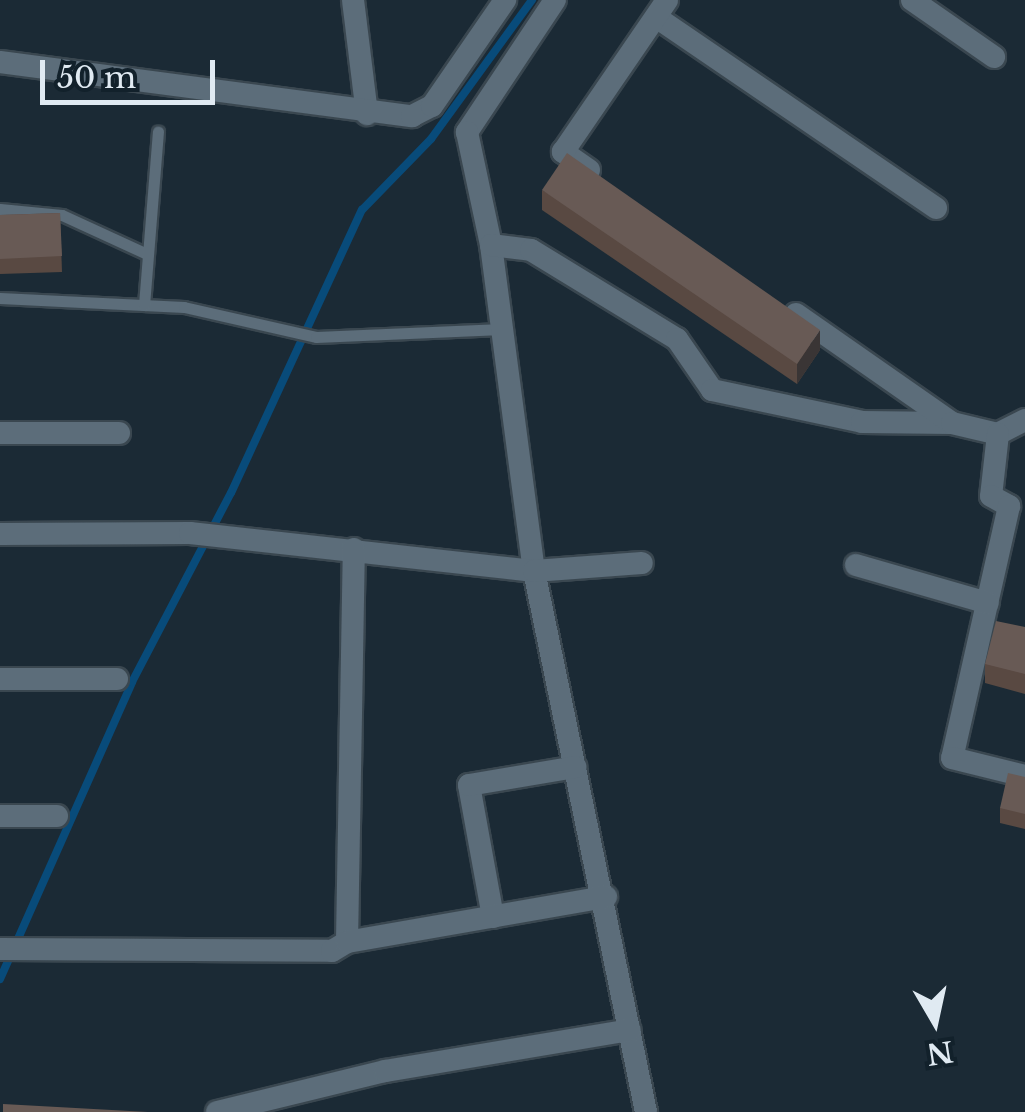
<!DOCTYPE html>
<style>
body{margin:0}
#map{position:relative;width:1025px;height:1112px;overflow:hidden;background:#1b2a35;font-family:"Libre Baskerville",serif}
div>[style]{position:absolute}
.stream>*{height:8px;margin:-4px;padding:0 4px;transform-origin:4px;border-radius:4px;background:#084b7a}
.roads{filter:drop-shadow(2px 0 #3a4750) drop-shadow(-2px 0 #3a4750) drop-shadow(0 2px #3a4750) drop-shadow(0 -2px #3a4750)}
.service>*{height:11px;margin:-5.5px;padding:0 5.5px;transform-origin:5.5px;border-radius:5.5px;background:#5c6d7a}
.minor>*{height:22px;margin:-11px;padding:0 11px;transform-origin:11px;border-radius:11px;background:#5c6d7a}
.wall>*{inset:0;background:#594942}
.shaded-wall>*{inset:0;background:#3a3535}
.building>*{inset:0;background:#685a55}
span{translate:-50% -50%;white-space:nowrap;text-align:center;line-height:1.15;-webkit-text-stroke:9px #12212b;paint-order:stroke}
.north{position:absolute;left:885px;top:972px;width:100px;height:100px;-webkit-text-stroke:8px #12212b;paint-order:stroke;rotate:171deg;font-size:28px;font-weight:700;line-height:40px;text-align:center;color:#e0eaf2}
.north::after{content:'';display:block;margin:auto;width:35px;height:45px;background:#e0eaf2;clip-path:polygon(50% 0,100% 100%,50% 72%,0 100%)}
.scale{position:absolute;left:40px;top:60px;width:175px;height:45px;box-sizing:border-box;border:5px solid #e0eaf2;border-top:0;padding-left:12px;font-size:30px;line-height:35px;white-space:nowrap;color:#e0eaf2;-webkit-text-stroke:8px #12212b;paint-order:stroke}
</style>
<div id="map">
<div class="stream">
<div style="left:0;top:979px;width:325px;rotate:-66deg"></div>
<div style="left:132px;top:682px;width:213px;rotate:-62.4deg"></div>
<div style="left:231px;top:493px;width:312px;rotate:-65.2deg"></div>
<div style="left:362px;top:210px;width:99px;rotate:-45.8deg"></div>
<div style="left:431px;top:139px;width:172px;rotate:-54deg"></div>
</div>
<div class="roads">
<div class="service">
<div style="left:0;top:209px;width:62px;rotate:5.5deg"></div>
<div style="left:62px;top:215px;width:94px;rotate:24.6deg"></div>
<div style="left:0;top:298px;width:184px;rotate:2.8deg"></div>
<div style="left:184px;top:307px;width:135px;rotate:12.8deg"></div>
<div style="left:316px;top:337px;width:186px;rotate:-2.5deg"></div>
<div style="left:144px;top:305px;width:174px;rotate:-85.4deg"></div>
</div>
<div class="minor">
<div style="left:353px;top:0;width:115px;rotate:83deg"></div>
<div style="left:555px;top:0;width:159px;rotate:123.7deg"></div>
<div style="left:467px;top:132px;width:116px;rotate:78deg"></div>
<div style="left:491px;top:245px;width:329px;rotate:82.5deg"></div>
<div style="left:534px;top:571px;width:552px;rotate:78.3deg"></div>
<div style="left:912px;top:0;width:100px;rotate:34.8deg"></div>
<div style="left:656px;top:17px;width:339px;rotate:34.3deg"></div>
<div style="left:0;top:62px;width:416px;rotate:7.5deg"></div>
<div style="left:412px;top:116px;width:22px;rotate:-27deg"></div>
<div style="left:432px;top:106px;width:129px;rotate:-55.4deg"></div>
<div style="left:589px;top:170px;width:32px;rotate:-145deg"></div>
<div style="left:563px;top:152px;width:184px;rotate:-55.6deg"></div>
<div style="left:491px;top:245px;width:40px;rotate:7.1deg"></div>
<div style="left:531px;top:250px;width:171px;rotate:31.4deg"></div>
<div style="left:677px;top:339px;width:62px;rotate:55.5deg"></div>
<div style="left:712px;top:390px;width:153px;rotate:12deg"></div>
<div style="left:862px;top:422px;width:90px;rotate:0.6deg"></div>
<div style="left:796px;top:314px;width:190px;rotate:34.9deg"></div>
<div style="left:952px;top:423px;width:47px;rotate:13.4deg"></div>
<div style="left:1025px;top:420px;width:30px;rotate:153deg"></div>
<div style="left:998px;top:434px;width:62px;rotate:96.4deg"></div>
<div style="left:991px;top:496px;width:21px;rotate:29deg"></div>
<div style="left:1009px;top:506px;width:258px;rotate:102.7deg"></div>
<div style="left:952px;top:758px;width:75px;rotate:13.9deg"></div>
<div style="left:0;top:433px;width:119px"></div>
<div style="left:0;top:534px;width:190px;rotate:-0.3deg"></div>
<div style="left:190px;top:533px;width:346px;rotate:6.3deg"></div>
<div style="left:534px;top:571px;width:108px;rotate:-4.2deg"></div>
<div style="left:856px;top:565px;width:137px;rotate:16.1deg"></div>
<div style="left:0;top:679px;width:117px"></div>
<div style="left:0;top:816px;width:57px"></div>
<div style="left:493px;top:917px;width:134px;rotate:-100.3deg"></div>
<div style="left:469px;top:785px;width:108px;rotate:-9.6deg"></div>
<div style="left:347px;top:942px;width:393px;rotate:-89deg"></div>
<div style="left:0;top:949px;width:332px;rotate:0.3deg"></div>
<div style="left:332px;top:951px;width:17px;rotate:-31deg"></div>
<div style="left:347px;top:942px;width:263px;rotate:-9.9deg"></div>
<div style="left:217px;top:1112px;width:173px;rotate:-13.7deg"></div>
<div style="left:385px;top:1071px;width:248px;rotate:-9.5deg"></div>
</div>
</div>
<div class="wall">
<div style="clip-path:polygon(542px 190px,820px 350px,797px 384px,542px 210px)"></div>
<div style="clip-path:polygon(60px 213px,62px 272px,0 274px,0 215px)"></div>
<div style="clip-path:polygon(1025px 627px,1025px 694px,985px 683px,985px 664px)"></div>
<div style="clip-path:polygon(1025px 777px,1025px 829px,1000px 823px,1000px 808px)"></div>
</div>
<div class="shaded-wall">
<div style="clip-path:polygon(820px 330px,820px 350px,797px 384px,797px 364px)"></div>
</div>
<div class="building">
<div style="clip-path:polygon(567px 153px,820px 330px,797px 364px,542px 190px)"></div>
<div style="clip-path:polygon(60px 213px,62px 256px,0 259px,0 215px)"></div>
<div style="clip-path:polygon(996px 621px,1025px 627px,1025px 674px,985px 664px)"></div>
<div style="clip-path:polygon(1008px 773px,1025px 777px,1025px 814px,1000px 808px)"></div>
<div style="clip-path:polygon(3px 1104px,148px 1112px,3px 1112px)"></div>
</div>
<div class="north">N</div>
<div class="scale">50 m</div>
</div>
